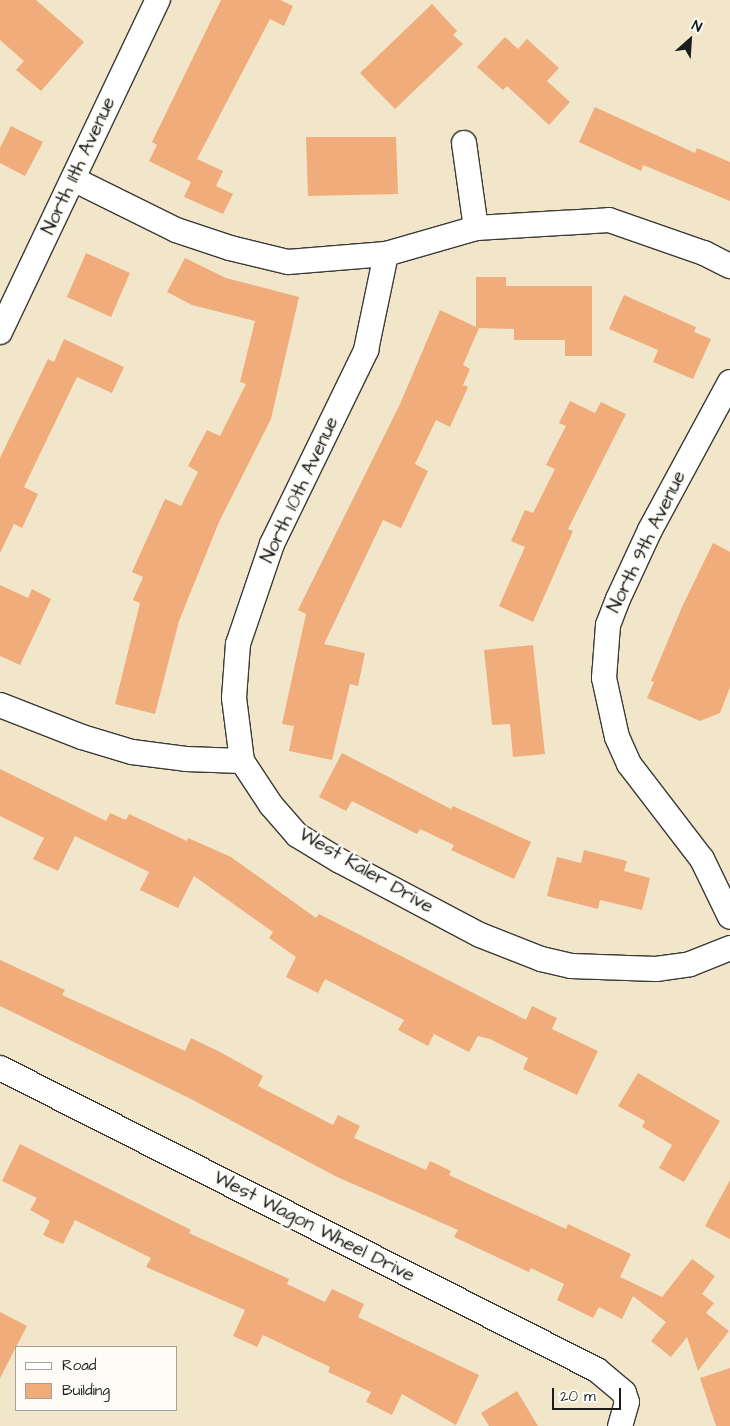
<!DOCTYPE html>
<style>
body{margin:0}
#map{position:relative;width:730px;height:1426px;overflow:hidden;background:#f1e6ca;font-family:"Architects Daughter",sans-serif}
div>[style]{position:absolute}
.building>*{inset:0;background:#f1ac7b}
.roads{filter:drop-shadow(1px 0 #3c3a36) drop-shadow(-1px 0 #3c3a36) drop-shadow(0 1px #3c3a36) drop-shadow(0 -1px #3c3a36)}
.minor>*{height:24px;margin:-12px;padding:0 12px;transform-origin:12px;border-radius:12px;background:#fff}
span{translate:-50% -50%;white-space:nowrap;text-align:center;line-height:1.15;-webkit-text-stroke:5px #fdfcf7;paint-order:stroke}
.street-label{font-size:19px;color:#1c1c1c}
.legend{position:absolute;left:15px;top:1346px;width:162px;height:65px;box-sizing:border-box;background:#fdfcf7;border:1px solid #a3a29f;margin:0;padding:6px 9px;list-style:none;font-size:15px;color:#1c1c1c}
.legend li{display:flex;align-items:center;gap:10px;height:25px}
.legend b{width:25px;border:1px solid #a3a29f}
.north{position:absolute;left:665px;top:15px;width:50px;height:50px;-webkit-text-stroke:4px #fdfcf7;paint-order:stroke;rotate:26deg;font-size:14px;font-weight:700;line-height:20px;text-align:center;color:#1c1c1c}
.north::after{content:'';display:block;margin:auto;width:18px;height:22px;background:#1c1c1c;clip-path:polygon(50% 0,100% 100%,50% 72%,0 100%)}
.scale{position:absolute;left:552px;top:1388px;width:69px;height:22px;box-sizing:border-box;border:2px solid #1c1c1c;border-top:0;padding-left:6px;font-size:15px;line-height:18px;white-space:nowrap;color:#1c1c1c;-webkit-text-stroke:4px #fdfcf7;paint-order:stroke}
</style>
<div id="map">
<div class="building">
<div style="clip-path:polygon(0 0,36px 0,84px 42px,41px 91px,16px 70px,24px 61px,0 40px)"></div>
<div style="clip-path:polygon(221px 0,280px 0,293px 6px,284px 26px,270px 19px,197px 159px,223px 171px,216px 186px,233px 194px,223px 214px,184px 197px,191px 182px,149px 161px,157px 145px,152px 142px)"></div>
<div style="clip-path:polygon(432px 4px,457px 31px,453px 35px,463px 44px,395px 109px,360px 73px)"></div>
<div style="clip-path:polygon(505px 37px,518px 49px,527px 39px,559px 68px,547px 81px,570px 102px,549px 125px,507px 86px,503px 90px,477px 67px)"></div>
<div style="clip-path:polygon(595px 107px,695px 153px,697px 148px,730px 162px,730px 201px,643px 165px,641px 171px,579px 142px)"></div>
<div style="clip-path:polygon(11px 126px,43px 142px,25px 176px,0 163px,0 148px)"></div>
<div style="clip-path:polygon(306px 137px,396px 137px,398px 194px,308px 196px)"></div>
<div style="clip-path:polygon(86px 253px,130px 273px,111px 317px,67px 297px)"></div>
<div style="clip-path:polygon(185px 258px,226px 278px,299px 297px,271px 419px,219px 522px,179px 621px,155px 714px,115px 704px,140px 603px,133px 600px,143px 577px,132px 572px,165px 499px,181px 506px,198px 472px,188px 466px,207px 430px,220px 436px,246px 384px,240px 382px,255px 321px,192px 305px,167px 292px)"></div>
<div style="clip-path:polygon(476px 277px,506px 277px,506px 286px,592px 286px,592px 356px,565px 356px,565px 340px,514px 340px,514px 329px,479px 328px,463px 365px,470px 369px,463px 385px,468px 387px,450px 427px,436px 420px,415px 464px,428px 471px,401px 528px,383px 520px,324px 644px,365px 653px,358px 686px,350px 684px,332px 760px,289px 751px,294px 726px,282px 724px,306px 614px,298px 610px,400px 404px,440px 310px,476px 327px)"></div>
<div style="clip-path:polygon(624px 295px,696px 327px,694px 332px,711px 339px,693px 379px,653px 362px,658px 350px,609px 329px)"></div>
<div style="clip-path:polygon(64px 339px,124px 367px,112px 393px,77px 377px,24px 487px,38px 494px,22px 528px,14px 524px,0 553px,0 458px,48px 359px,54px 362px)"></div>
<div style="clip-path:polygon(570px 401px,595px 413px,601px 402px,626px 414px,568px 529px,573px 531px,533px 622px,499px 606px,525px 547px,511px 541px,525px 510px,533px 513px,555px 469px,546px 465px,566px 426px,559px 423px)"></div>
<div style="clip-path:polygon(713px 543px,730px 552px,730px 687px,720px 713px,700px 721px,647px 698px,654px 682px,651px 681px,682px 607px)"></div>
<div style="clip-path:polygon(0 585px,28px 598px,32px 589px,51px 599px,20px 665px,0 656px)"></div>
<div style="clip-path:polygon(533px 645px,545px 754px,513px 757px,510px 724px,492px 725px,484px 650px)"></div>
<div style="clip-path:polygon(342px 753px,451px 809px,453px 806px,531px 842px,514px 879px,451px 850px,454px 845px,420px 829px,417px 834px,352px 801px,346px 811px,319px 797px)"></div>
<div style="clip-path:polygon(0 769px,106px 821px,110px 813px,126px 820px,129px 814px,187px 841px,188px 838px,231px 857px,316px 918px,319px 914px,526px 1020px,532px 1006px,557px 1018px,552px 1029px,598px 1051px,577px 1095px,523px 1069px,528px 1058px,490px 1039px,478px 1036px,469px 1052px,434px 1034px,428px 1046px,398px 1030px,404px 1020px,325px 979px,318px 993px,286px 977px,296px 957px,269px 938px,273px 932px,194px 876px,178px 908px,140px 890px,149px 872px,75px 836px,58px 871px,33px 859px,44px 838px,0 816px)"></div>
<div style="clip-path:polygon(584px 850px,627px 861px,624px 871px,650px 878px,642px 910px,600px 900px,598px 909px,547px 896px,557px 857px,581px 863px)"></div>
<div style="clip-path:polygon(0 960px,65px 990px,62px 995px,185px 1051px,191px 1038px,220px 1052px,263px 1076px,258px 1086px,333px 1125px,338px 1115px,360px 1126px,354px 1138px,426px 1170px,430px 1161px,451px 1171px,449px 1175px,566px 1229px,568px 1224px,631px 1254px,620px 1277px,662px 1297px,692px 1259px,715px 1276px,702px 1294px,714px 1303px,706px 1313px,729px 1331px,698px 1371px,687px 1337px,671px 1357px,651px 1341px,666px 1322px,633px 1296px,622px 1319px,599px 1307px,593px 1318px,557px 1300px,564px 1284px,531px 1268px,529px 1272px,454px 1237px,458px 1230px,335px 1176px,189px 1098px,0 1006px)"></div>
<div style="clip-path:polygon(638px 1073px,720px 1121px,684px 1182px,659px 1168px,672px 1145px,642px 1127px,645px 1121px,618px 1106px)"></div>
<div style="clip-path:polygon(20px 1144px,191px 1230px,189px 1233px,289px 1279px,287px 1284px,325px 1302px,332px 1289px,364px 1304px,358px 1317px,479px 1375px,456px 1425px,402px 1394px,392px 1415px,366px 1402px,371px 1392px,328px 1372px,330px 1367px,263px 1335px,257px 1347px,233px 1336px,245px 1310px,146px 1267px,151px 1258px,75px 1220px,63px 1244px,43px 1235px,50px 1221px,30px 1210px,37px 1198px,2px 1181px)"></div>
<div style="clip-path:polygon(730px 1180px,730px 1239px,705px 1226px)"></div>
<div style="clip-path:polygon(0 1312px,27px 1326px,0 1378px)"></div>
<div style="clip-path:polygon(730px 1368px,730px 1426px,716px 1426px,700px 1378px)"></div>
<div style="clip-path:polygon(517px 1391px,538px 1426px,489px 1426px,481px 1413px)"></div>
</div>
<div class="roads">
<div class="minor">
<div style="left:464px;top:143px;width:86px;rotate:82deg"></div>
<div style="left:73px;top:179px;width:115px;rotate:26.3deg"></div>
<div style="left:176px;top:230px;width:57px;rotate:18.4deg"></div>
<div style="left:230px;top:248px;width:60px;rotate:13.6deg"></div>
<div style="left:288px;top:262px;width:98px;rotate:-4.7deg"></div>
<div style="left:386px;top:254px;width:94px;rotate:-16.1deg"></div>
<div style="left:476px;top:228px;width:133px;rotate:-3.4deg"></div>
<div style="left:609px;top:220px;width:101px;rotate:19.2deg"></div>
<div style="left:704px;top:253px;width:29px;rotate:27deg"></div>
<div style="left:0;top:332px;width:368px;rotate:-64.6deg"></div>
<div style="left:730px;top:382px;width:168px;rotate:118.4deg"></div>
<div style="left:650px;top:530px;width:76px;rotate:114.9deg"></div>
<div style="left:618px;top:599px;width:28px;rotate:111deg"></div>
<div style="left:608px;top:625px;width:53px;rotate:94.3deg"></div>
<div style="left:604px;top:678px;width:60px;rotate:77.6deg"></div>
<div style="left:617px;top:737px;width:30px;rotate:66deg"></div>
<div style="left:629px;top:764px;width:120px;rotate:52.5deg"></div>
<div style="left:702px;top:859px;width:64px;rotate:64.2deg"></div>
<div style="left:0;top:705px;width:88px;rotate:21.3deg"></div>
<div style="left:82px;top:737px;width:52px;rotate:16.7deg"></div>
<div style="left:132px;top:752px;width:54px;rotate:7.4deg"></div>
<div style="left:186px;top:759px;width:56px;rotate:2deg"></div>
<div style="left:242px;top:761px;width:53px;rotate:56.6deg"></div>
<div style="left:271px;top:805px;width:40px;rotate:49deg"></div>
<div style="left:297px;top:835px;width:50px;rotate:31.2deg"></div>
<div style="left:340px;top:861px;width:158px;rotate:27.9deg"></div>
<div style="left:480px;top:935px;width:66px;rotate:21.5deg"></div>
<div style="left:541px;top:959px;width:31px;rotate:13deg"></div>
<div style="left:571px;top:966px;width:85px;rotate:2deg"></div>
<div style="left:656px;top:969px;width:34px;rotate:-8deg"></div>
<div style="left:690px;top:964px;width:43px;rotate:-21.8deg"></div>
<div style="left:242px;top:761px;width:64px;rotate:-97.2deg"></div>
<div style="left:234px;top:698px;width:54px;rotate:-85.8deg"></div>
<div style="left:238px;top:644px;width:106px;rotate:-71.2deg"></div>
<div style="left:272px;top:544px;width:216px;rotate:-64.1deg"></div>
<div style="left:366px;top:350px;width:98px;rotate:-78.2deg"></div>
<div style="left:0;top:1068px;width:669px;rotate:26.83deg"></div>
<div style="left:597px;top:1370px;width:35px;rotate:40deg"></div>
<div style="left:624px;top:1393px;width:9px;rotate:72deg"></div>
<div style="left:627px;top:1402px;width:25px;rotate:106deg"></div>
</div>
</div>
<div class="street-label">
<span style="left:79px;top:166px;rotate:-65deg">North 11th Avenue</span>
<span style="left:300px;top:490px;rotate:-65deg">North 10th Avenue</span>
<span style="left:647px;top:542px;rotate:-64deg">North 9th Avenue</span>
<span style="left:366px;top:871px;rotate:30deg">West Kaler Drive</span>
<span style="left:314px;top:1227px;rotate:27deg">West Wagon Wheel Drive</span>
</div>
<ul class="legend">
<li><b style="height:6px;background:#fff"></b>Road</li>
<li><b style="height:14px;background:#f1ac7b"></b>Building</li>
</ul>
<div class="north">N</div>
<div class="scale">20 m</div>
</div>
